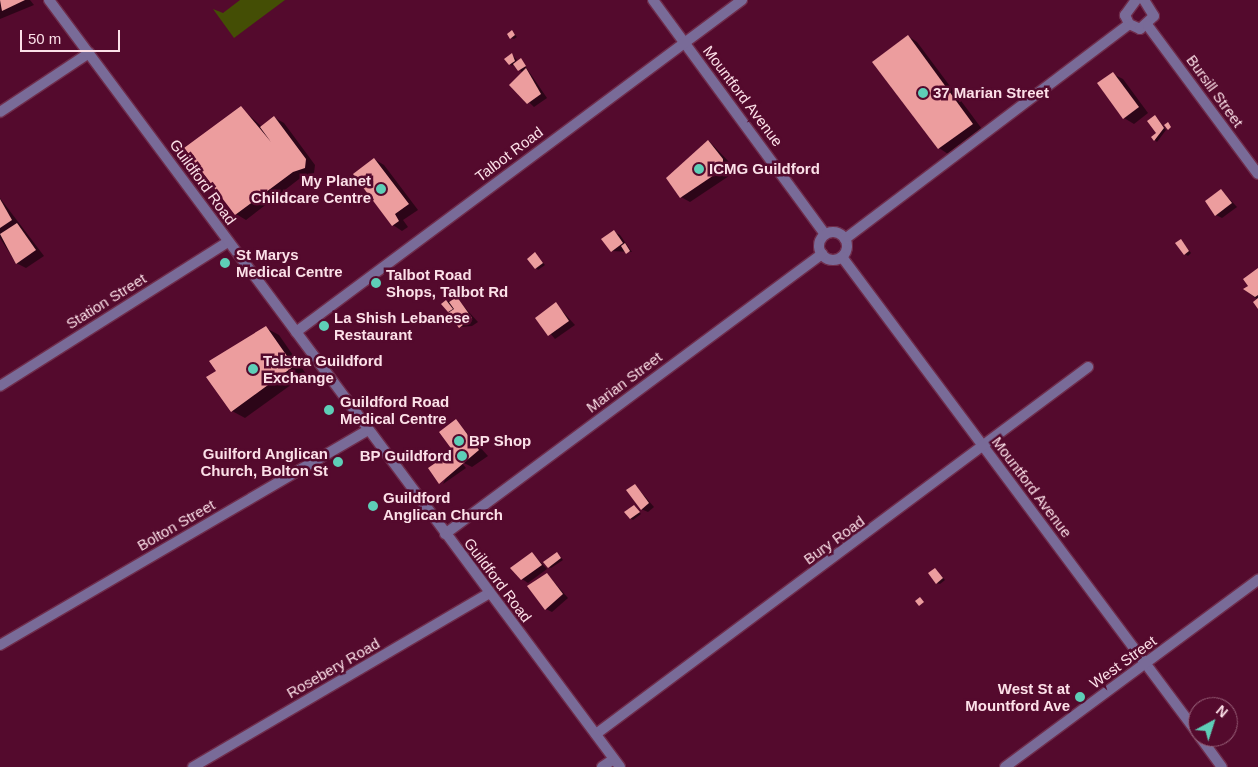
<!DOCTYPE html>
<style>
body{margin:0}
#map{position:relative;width:1258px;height:767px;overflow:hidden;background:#540a2d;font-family:Helvetica,sans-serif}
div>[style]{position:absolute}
.green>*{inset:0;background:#444e05}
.shadow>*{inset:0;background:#0007}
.building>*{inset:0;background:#ec9d9e}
.roads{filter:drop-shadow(1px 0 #6f2c4b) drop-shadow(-1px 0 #6f2c4b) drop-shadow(0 1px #6f2c4b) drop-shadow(0 -1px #6f2c4b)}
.minor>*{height:10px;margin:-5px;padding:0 5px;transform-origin:5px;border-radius:5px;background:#796b98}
.minor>.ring{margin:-5px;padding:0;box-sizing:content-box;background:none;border:10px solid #796b98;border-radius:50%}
.tertiary>*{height:10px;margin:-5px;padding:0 5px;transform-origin:5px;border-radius:5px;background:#796b98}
.dots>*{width:14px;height:14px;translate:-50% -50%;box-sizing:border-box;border:2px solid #540a2d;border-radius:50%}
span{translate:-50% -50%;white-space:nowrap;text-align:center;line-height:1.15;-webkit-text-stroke:5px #540a2d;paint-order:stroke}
.street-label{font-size:15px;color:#fce0e8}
.poi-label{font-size:15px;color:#fce0e8;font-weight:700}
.left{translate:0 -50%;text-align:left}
.right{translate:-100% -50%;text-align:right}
.north{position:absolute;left:1188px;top:697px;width:50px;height:50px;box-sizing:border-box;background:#540a2d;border:1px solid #976078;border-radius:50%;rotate:40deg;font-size:14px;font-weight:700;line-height:20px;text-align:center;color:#fce0e8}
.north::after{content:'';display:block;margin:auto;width:18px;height:22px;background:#5eceb7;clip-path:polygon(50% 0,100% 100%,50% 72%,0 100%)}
.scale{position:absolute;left:20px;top:30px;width:100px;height:22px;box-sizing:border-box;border:2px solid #fce0e8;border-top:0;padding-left:6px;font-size:15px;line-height:18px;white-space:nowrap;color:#fce0e8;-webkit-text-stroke:4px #540a2d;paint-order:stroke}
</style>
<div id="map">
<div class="green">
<div style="clip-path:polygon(240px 0,285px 0,234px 38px,213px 9px,223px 13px)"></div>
</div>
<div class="shadow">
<div style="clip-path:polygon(0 0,30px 0,34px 5px,0 19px)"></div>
<div style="clip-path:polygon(512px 32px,517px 37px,514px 39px,511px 38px)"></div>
<div style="clip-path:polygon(908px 36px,917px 42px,982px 129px,948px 154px,939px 148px)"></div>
<div style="clip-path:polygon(512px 55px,517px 60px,512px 66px,510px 64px)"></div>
<div style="clip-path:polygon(521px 60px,547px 98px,534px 107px,511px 85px,523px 73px,515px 65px)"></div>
<div style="clip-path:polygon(1113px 74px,1123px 79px,1148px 113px,1134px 124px,1124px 118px)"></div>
<div style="clip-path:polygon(241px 108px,262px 127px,275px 118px,284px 123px,315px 165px,314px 173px,303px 176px,246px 220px,236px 214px,185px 148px)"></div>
<div style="clip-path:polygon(1157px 118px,1166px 130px,1157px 142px,1152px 137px,1157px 133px)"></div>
<div style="clip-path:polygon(709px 141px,732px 165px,732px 174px,690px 202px,681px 197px)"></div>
<div style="clip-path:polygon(374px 159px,384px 165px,418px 210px,403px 220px,408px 227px,402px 231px,393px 225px)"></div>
<div style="clip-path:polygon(1221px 190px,1237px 207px,1222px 218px,1216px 215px)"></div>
<div style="clip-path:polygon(0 198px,44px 256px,26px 268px,16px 263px,0 238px)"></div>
<div style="clip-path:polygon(614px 232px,620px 235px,632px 252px,611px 251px)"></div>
<div style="clip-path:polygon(1181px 241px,1191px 253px,1188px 256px,1185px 254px)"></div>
<div style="clip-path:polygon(535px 254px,545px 265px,538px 270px,536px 268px)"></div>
<div style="clip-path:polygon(1258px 269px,1258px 307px,1258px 300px,1245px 290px)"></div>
<div style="clip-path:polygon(457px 299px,478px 322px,472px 326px,460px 327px,449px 312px,446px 302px)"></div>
<div style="clip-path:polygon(556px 304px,575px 325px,555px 339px,537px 318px)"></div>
<div style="clip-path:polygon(266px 328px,279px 335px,306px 374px,245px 418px,232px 411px,217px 371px)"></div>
<div style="clip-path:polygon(456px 421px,488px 456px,472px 467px,460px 461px,466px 468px,443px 484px,457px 455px)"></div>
<div style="clip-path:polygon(635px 485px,654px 507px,648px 512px,641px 509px)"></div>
<div style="clip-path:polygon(634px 506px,641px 514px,633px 520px,630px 518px)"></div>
<div style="clip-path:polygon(532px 553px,547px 569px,528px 583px,522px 579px)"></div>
<div style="clip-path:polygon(557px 553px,563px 560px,551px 568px,549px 567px)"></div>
<div style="clip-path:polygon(935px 569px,945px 580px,940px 584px,937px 583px)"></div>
<div style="clip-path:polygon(547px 574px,568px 598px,552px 612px,546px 609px)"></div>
</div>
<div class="building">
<div style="clip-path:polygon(0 0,25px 0,2px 11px)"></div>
<div style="clip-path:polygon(512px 30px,515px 35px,510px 39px,507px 34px)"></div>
<div style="clip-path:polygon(908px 35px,973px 124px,938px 149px,872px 62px)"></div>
<div style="clip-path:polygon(512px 53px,515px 61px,509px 65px,504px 59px)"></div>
<div style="clip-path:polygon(521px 58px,526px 66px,518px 71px,513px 64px)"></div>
<div style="clip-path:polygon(526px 68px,541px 94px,527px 104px,509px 85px)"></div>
<div style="clip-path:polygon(1113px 72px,1139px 107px,1123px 119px,1097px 83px)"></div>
<div style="clip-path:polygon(241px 106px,271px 142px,260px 127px,274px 116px,306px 159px,305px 168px,293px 172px,235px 215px,184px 148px)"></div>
<div style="clip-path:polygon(1155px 115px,1164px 128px,1154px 141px,1151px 137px,1156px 133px,1147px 121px)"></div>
<div style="clip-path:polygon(1168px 122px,1171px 127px,1168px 130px,1164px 125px)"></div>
<div style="clip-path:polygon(708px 140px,723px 159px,723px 169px,680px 198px,666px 178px)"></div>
<div style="clip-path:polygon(374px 158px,409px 204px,395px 214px,399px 221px,392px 226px,353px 174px)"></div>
<div style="clip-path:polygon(1221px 189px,1232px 203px,1215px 216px,1205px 201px)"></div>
<div style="clip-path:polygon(0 199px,12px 220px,0 228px)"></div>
<div style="clip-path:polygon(17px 223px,36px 250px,16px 264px,0 234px)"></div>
<div style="clip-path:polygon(614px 230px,623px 243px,611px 252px,601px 239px)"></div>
<div style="clip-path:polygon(1181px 239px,1189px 251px,1184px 255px,1175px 243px)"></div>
<div style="clip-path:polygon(625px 243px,630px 251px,626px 254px,621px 246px)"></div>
<div style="clip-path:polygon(535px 252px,543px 263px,535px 269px,527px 259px)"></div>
<div style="clip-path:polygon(1258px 268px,1258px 295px,1255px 297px,1243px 289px,1248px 286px,1243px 279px)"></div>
<div style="clip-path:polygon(457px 297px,472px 318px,459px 328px,448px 313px,454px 309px,449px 302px)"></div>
<div style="clip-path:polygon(1258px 298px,1258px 309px,1253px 302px)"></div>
<div style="clip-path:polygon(446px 300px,453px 309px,448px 312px,441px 304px)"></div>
<div style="clip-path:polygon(556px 302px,569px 321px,548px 336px,535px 318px)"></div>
<div style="clip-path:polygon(266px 326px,294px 366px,231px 412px,206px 377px,216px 371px,209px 361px)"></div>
<div style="clip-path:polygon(456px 419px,479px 450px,439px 484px,428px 468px,453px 451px,439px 432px)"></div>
<div style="clip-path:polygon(635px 484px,649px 503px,641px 510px,626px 490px)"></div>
<div style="clip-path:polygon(634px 505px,640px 512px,630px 519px,624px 512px)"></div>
<div style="clip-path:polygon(532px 552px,542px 565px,521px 580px,510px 568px)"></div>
<div style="clip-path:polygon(557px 552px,561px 558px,548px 568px,543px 562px)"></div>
<div style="clip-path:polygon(935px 568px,943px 578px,936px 584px,928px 573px)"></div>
<div style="clip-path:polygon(547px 573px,563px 594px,545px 610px,527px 586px)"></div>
<div style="clip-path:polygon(920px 597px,924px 602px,919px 606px,915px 601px)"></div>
</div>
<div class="roads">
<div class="minor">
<div style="left:653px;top:0;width:290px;rotate:53.7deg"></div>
<div style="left:1136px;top:0;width:19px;rotate:126deg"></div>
<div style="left:1125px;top:15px;width:10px;rotate:66deg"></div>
<div style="left:1129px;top:24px;width:12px;rotate:24deg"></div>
<div style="left:1140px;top:29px;width:19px;rotate:-43deg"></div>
<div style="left:1154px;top:16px;width:19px;rotate:-122deg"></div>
<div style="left:1148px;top:26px;width:184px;rotate:53.4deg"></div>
<div style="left:0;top:112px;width:107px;rotate:-33.5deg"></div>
<div class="ring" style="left:819px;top:232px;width:18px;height:18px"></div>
<div style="left:845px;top:239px;width:356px;rotate:-37.1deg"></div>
<div style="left:842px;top:257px;width:595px;rotate:53.26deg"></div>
<div style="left:296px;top:332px;width:556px;rotate:-36.66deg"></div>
<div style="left:0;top:386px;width:270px;rotate:-32.3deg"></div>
<div style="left:445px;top:534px;width:470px;rotate:-36.6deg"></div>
<div style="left:596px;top:734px;width:614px;rotate:-36.72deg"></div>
<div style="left:1200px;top:737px;width:37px;rotate:54deg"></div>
<div style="left:193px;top:767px;width:342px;rotate:-30.4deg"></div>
<div style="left:602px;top:767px;width:14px;rotate:-34deg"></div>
<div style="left:1005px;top:767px;width:315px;rotate:-36.5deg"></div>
</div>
<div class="tertiary">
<div style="left:49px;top:0;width:956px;rotate:53.33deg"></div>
<div style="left:0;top:645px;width:426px;rotate:-30.3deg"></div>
</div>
</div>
<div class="dots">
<div style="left:923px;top:93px;background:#5eceb7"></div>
<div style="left:699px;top:169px;background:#5eceb7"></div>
<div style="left:381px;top:189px;background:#5eceb7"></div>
<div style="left:225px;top:263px;background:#5eceb7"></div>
<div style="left:376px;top:283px;background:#5eceb7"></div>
<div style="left:324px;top:326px;background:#5eceb7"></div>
<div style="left:253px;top:369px;background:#5eceb7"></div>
<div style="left:329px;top:410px;background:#5eceb7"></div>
<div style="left:459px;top:441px;background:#5eceb7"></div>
<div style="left:462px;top:456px;background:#5eceb7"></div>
<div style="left:338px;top:462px;background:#5eceb7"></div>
<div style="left:373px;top:506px;background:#5eceb7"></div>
<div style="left:1080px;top:697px;background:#5eceb7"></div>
</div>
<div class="street-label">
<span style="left:1215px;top:91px;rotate:54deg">Bursill Street</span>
<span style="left:743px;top:96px;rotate:53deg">Mountford Avenue</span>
<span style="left:509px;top:154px;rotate:-37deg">Talbot Road</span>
<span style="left:203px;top:182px;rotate:54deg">Guildford Road</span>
<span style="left:106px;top:301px;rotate:-32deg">Station Street</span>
<span style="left:624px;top:382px;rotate:-37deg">Marian Street</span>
<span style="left:1032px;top:487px;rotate:53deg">Mountford Avenue</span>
<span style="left:176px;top:525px;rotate:-30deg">Bolton Street</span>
<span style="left:834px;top:540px;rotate:-36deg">Bury Road</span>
<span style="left:498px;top:580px;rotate:53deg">Guildford Road</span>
<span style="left:1123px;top:662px;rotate:-36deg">West Street</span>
<span style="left:333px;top:668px;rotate:-30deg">Rosebery Road</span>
</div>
<div class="poi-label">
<span class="left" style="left:933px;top:93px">37 Marian Street</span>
<span class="left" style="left:709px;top:169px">ICMG Guildford</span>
<span class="right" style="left:371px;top:189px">My Planet<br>Childcare Centre</span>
<span class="left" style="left:236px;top:263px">St Marys<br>Medical Centre</span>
<span class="left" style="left:386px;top:283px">Talbot Road<br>Shops, Talbot Rd</span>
<span class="left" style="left:334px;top:326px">La Shish Lebanese<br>Restaurant</span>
<span class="left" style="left:263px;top:369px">Telstra Guildford<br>Exchange</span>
<span class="left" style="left:340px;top:410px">Guildford Road<br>Medical Centre</span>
<span class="left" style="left:469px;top:441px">BP Shop</span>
<span class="right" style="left:328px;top:462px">Guilford Anglican<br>Church, Bolton St</span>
<span class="right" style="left:452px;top:456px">BP Guildford</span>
<span class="left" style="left:383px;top:506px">Guildford<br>Anglican Church</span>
<span class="right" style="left:1070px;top:697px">West St at<br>Mountford Ave</span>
</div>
<div class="north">N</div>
<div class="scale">50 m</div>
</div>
